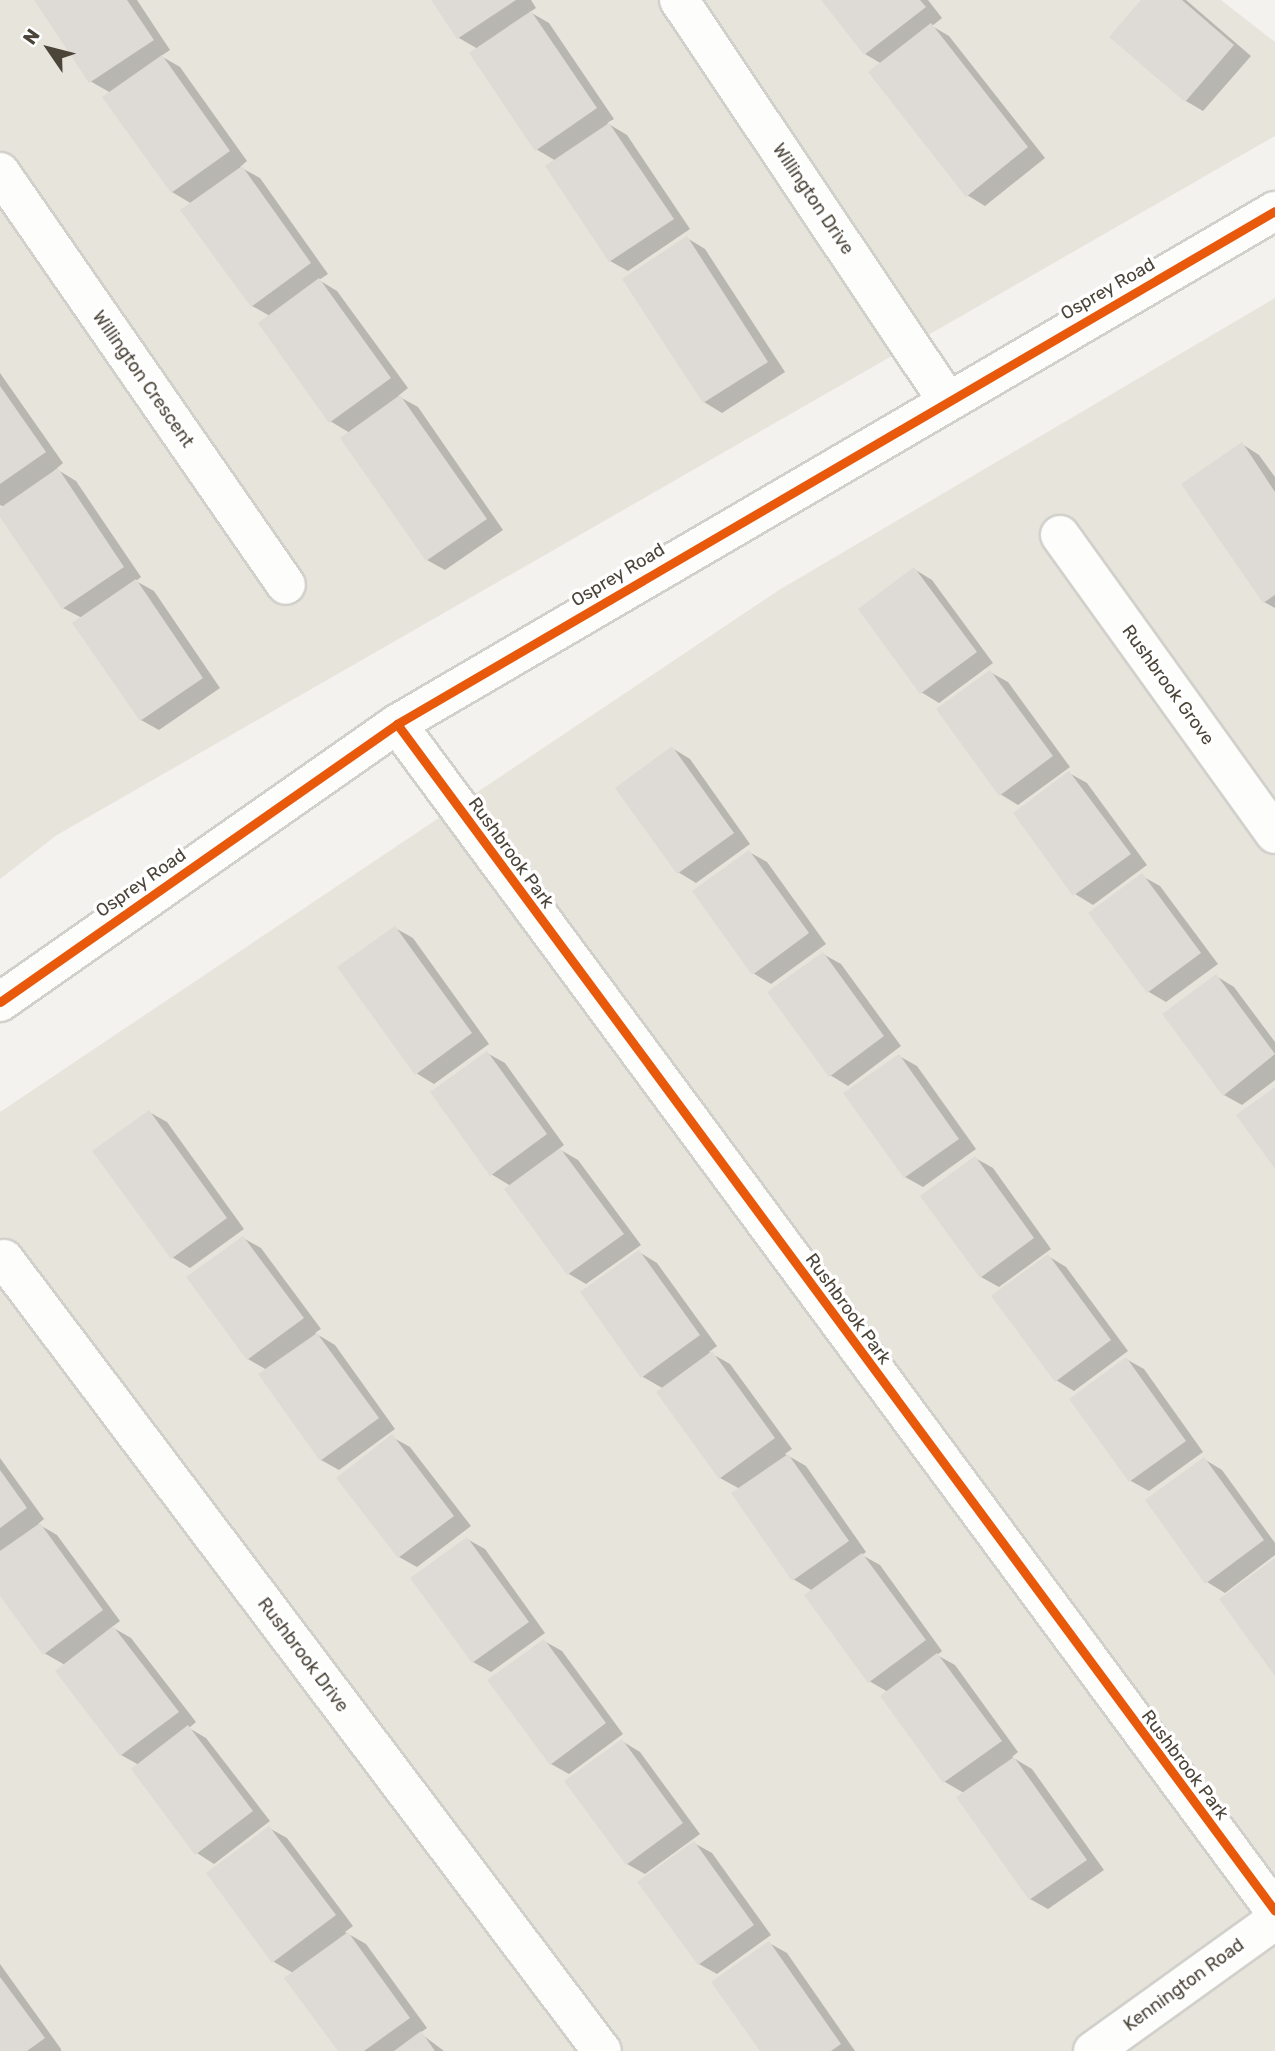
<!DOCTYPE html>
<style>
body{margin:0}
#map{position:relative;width:1275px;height:2051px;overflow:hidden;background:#f4f2ee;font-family:Rubik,sans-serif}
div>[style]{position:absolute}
.residential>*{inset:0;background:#e7e4dc}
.shadow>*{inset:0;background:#0003}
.building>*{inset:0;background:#dedbd6}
.roads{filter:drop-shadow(2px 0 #d2d0cb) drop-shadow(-2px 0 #d2d0cb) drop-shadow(0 2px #d2d0cb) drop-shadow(0 -2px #d2d0cb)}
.minor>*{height:38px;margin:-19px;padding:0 19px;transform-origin:19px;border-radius:19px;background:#fdfdfc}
.cycleway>*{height:9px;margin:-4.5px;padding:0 4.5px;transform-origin:4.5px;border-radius:4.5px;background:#e8590c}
span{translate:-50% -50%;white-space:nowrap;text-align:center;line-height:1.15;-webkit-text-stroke:7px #fff;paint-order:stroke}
.street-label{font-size:18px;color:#4b4439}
.north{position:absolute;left:14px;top:14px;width:70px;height:70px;-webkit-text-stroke:5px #fff;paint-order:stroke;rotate:305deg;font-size:19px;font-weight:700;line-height:28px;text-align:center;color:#4b4439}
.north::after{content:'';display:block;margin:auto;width:24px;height:32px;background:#4b4439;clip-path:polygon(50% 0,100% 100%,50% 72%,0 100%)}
</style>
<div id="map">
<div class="residential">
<div style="clip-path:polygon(0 0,1221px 0,1275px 42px,1275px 136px,57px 835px,0 879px)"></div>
<div style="clip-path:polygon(1275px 298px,1275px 2051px,0 2051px,0 1112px,779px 590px)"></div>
</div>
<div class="shadow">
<div style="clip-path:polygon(36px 0,137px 0,170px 50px,161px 56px,180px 67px,247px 161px,240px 167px,260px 178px,328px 274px,319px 280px,337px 291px,408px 388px,398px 396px,418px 407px,503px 530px,445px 570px,427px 560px,350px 433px,330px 421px,270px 316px,252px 306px,192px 204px,172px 192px,111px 93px,90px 81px)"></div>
<div style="clip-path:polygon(433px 0,531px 0,536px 8px,530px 12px,549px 23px,614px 119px,607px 123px,627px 135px,690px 229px,628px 271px,610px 261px,547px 167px,556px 161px,536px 149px,478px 49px,459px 38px)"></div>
<div style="clip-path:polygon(823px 0,928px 0,942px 18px,932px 26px,949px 36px,1045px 158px,985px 206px,967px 195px,882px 64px,865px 54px)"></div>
<div style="clip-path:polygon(1143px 0,1186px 0,1251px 56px,1203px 111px,1186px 101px)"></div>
<div style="clip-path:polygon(687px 238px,705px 249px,785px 372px,722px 413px,704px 402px)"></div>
<div style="clip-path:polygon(0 373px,63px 463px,47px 477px,58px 470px,76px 481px,141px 577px,136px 581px,154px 591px,220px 688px,159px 730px,141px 720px,82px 618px,63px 608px,0 514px,4px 507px,0 505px)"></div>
<div style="clip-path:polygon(1242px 444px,1259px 455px,1275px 477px,1275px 608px,1264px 602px)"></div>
<div style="clip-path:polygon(914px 569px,932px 580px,993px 663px,939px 703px,921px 692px)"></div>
<div style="clip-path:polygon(990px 672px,1008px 682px,1070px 767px,1018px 805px,1000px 794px)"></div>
<div style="clip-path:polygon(672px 748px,690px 759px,750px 844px,696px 883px,678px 872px)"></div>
<div style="clip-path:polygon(1069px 773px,1087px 783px,1147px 865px,1093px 905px,1075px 894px)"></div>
<div style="clip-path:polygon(749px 852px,767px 862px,826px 944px,771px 984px,753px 973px)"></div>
<div style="clip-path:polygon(1142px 876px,1160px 886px,1218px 964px,1166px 1002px,1149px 992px,1090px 914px)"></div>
<div style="clip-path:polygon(395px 928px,413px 938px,489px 1044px,434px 1084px,416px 1073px)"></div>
<div style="clip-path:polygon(823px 954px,841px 964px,901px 1046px,848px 1086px,830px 1075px)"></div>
<div style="clip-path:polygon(1216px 976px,1234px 987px,1275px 1042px,1275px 1080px,1242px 1105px,1224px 1095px)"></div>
<div style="clip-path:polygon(487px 1053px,505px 1063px,564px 1145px,559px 1149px,578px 1160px,641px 1245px,586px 1284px,569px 1274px,511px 1186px,491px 1174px)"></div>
<div style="clip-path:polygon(899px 1056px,917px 1066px,976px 1149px,923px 1187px,905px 1177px)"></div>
<div style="clip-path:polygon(149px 1112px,167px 1122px,244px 1229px,190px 1268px,172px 1257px)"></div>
<div style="clip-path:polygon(975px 1158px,993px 1168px,1051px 1249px,999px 1287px,981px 1277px)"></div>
<div style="clip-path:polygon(243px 1238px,261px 1248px,321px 1329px,315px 1333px,335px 1345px,395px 1429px,339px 1470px,321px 1460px,267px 1370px,248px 1359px)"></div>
<div style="clip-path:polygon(639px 1252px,657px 1263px,717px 1346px,709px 1352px,730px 1364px,792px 1449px,785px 1454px,806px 1466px,866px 1552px,862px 1555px,880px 1565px,942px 1651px,937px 1655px,955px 1665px,1018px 1752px,1012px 1757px,1032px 1769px,1104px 1870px,1048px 1909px,1030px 1899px,964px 1793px,945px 1782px,888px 1692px,869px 1681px,813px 1591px,793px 1579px,740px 1489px,720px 1478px,664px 1389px,643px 1377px)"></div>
<div style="clip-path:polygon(1048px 1256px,1066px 1267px,1128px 1351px,1074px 1391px,1056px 1380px)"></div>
<div style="clip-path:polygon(1126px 1359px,1144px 1369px,1203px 1452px,1149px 1491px,1131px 1481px)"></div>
<div style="clip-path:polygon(392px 1437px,410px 1447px,471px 1526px,417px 1567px,399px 1557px,338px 1478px)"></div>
<div style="clip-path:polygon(0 1458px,44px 1519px,38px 1524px,57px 1535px,120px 1621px,112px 1627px,131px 1638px,196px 1722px,189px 1728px,206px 1738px,270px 1821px,214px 1864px,197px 1853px,139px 1765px,121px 1755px,65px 1665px,44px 1653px,0 1593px)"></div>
<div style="clip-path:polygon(1204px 1459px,1222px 1470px,1275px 1543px,1275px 1555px,1225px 1593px,1207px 1582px)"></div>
<div style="clip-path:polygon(467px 1539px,485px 1549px,545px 1633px,491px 1672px,473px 1662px)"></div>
<div style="clip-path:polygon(544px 1641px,562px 1651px,623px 1734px,569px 1774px,551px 1764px)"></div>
<div style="clip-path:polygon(622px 1741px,640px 1752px,700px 1834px,645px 1874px,627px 1864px)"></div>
<div style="clip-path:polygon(269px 1828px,287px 1838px,353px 1926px,345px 1932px,366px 1944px,427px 2028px,420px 2033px,444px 2051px,340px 2051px,293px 1973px,274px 1962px)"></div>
<div style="clip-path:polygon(694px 1843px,712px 1853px,771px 1935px,717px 1974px,699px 1964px)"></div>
<div style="clip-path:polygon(769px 1943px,787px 1953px,855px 2051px,762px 2051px)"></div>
<div style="clip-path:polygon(0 1964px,61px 2049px,61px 2051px,0 2051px)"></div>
</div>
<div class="building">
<div style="clip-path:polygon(34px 0,127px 0,154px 40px,89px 83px)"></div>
<div style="clip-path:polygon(431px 0,516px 0,457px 39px)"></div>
<div style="clip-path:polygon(821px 0,920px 0,926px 7px,864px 55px)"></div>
<div style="clip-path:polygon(1141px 0,1182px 0,1234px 45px,1185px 102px,1109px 37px)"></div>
<div style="clip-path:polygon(531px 11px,597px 108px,535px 151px,469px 53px)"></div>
<div style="clip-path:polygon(931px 23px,1028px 147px,966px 197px,868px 72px)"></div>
<div style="clip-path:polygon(162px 55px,230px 151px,171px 193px,102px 97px)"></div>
<div style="clip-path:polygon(609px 123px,674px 219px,609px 262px,545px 166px)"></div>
<div style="clip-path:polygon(242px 166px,311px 263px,251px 307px,180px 210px)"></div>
<div style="clip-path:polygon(687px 236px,768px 362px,703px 403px,622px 279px)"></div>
<div style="clip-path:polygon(319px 278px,391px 378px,329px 423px,258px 323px)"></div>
<div style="clip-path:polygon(0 386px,46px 452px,0 484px)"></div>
<div style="clip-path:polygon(400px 395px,487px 519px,426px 561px,340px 438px)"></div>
<div style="clip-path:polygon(1242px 442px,1275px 492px,1275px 595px,1263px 603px,1181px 484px)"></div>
<div style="clip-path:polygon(58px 468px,124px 567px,62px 609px,0 517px,0 508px)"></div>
<div style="clip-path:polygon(914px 567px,977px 652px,920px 694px,858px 609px)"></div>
<div style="clip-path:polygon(136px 579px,203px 678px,140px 721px,72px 623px)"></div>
<div style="clip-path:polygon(990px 670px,1053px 756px,999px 796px,936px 709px)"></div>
<div style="clip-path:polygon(672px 746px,734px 833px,677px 874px,615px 788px)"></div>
<div style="clip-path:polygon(1069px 771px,1131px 854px,1073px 896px,1013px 813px)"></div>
<div style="clip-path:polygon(749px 850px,809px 933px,752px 975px,692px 891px)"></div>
<div style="clip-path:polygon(1142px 873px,1201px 953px,1147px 993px,1088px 913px)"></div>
<div style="clip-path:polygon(395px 926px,472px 1033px,415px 1075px,337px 967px)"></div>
<div style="clip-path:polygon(823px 952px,884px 1036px,829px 1077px,767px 992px)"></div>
<div style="clip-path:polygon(1216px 974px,1275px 1054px,1223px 1096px,1162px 1014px)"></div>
<div style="clip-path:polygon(487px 1051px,547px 1134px,490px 1176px,430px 1092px)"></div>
<div style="clip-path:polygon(899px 1054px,959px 1139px,904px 1178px,843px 1093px)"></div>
<div style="clip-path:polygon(1275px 1087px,1275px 1169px,1236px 1115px)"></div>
<div style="clip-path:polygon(149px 1110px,227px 1218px,171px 1259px,92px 1151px)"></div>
<div style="clip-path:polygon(560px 1148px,624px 1234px,567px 1275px,504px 1189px)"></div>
<div style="clip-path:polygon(975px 1156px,1034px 1238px,980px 1278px,920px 1196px)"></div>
<div style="clip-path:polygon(243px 1236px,304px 1318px,247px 1360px,186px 1277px)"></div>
<div style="clip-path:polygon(639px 1250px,700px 1335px,641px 1378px,580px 1292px)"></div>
<div style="clip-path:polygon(1048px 1254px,1111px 1340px,1055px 1382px,991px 1296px)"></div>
<div style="clip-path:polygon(317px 1333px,379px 1418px,320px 1461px,258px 1374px)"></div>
<div style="clip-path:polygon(712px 1351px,775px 1438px,719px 1479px,656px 1392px)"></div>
<div style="clip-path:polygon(1126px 1357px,1186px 1441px,1129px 1482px,1069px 1399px)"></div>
<div style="clip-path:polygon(392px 1434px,454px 1516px,398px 1558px,336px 1478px)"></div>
<div style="clip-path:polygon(788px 1454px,849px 1541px,792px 1581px,731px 1493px)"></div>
<div style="clip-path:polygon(1204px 1457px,1264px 1540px,1205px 1584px,1145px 1500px)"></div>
<div style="clip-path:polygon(0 1470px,27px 1508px,0 1528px)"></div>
<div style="clip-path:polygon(40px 1523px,103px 1610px,43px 1655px,0 1596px,0 1551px)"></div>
<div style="clip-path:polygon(467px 1537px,529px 1622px,472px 1663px,410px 1578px)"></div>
<div style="clip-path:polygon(862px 1553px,926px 1640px,868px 1683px,804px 1595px)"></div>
<div style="clip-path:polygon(1275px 1558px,1275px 1676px,1219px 1599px)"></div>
<div style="clip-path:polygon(113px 1626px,179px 1712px,120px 1756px,55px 1671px)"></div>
<div style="clip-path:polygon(544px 1639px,606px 1723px,550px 1765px,487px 1680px)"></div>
<div style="clip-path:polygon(937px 1653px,1002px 1741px,943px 1783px,880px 1696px)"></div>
<div style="clip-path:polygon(188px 1725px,253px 1811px,195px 1855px,131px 1769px)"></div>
<div style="clip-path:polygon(622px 1739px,683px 1823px,626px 1865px,564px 1781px)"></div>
<div style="clip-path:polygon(1014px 1757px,1087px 1860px,1029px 1900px,956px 1797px)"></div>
<div style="clip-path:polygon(269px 1826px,336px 1915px,272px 1963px,206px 1873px)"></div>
<div style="clip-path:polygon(694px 1841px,754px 1925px,698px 1965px,637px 1882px)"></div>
<div style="clip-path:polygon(348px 1932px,410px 2018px,364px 2051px,338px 2051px,284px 1978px)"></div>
<div style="clip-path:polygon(769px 1941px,841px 2044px,831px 2051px,760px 2051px,711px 1982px)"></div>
<div style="clip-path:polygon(0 1977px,45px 2038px,27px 2051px,0 2051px)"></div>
<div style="clip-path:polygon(421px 2031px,435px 2051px,394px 2051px)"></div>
</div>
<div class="roads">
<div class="minor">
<div style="left:679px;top:0;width:480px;rotate:56.2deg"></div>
<div style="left:0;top:172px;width:502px;rotate:55.3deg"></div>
<div style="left:1060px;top:535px;width:368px;rotate:54.3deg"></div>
<div style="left:397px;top:724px;width:1476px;rotate:53.51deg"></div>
<div style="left:0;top:1002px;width:485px;rotate:-35deg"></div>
<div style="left:397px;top:724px;width:1017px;rotate:-30.3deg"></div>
<div style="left:4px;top:1259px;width:992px;rotate:52.95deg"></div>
<div style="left:1093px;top:2051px;width:224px;rotate:-35.7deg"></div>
</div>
</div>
<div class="cycleway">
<div style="left:397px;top:724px;width:1476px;rotate:53.51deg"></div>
<div style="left:0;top:1002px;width:485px;rotate:-35deg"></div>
<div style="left:397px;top:724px;width:1017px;rotate:-30.3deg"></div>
</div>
<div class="street-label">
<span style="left:813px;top:199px;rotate:56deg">Willington Drive</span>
<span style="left:1108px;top:289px;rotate:-30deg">Osprey Road</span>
<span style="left:143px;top:379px;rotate:55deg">Willington Crescent</span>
<span style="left:618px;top:575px;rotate:-31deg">Osprey Road</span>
<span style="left:1168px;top:685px;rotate:54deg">Rushbrook Grove</span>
<span style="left:511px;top:853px;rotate:54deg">Rushbrook Park</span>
<span style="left:141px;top:883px;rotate:-35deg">Osprey Road</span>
<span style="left:848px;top:1309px;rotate:54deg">Rushbrook Park</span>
<span style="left:303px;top:1655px;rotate:53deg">Rushbrook Drive</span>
<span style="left:1185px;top:1765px;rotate:53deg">Rushbrook Park</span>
<span style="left:1184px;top:1985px;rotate:-36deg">Kennington Road</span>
</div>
<div class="north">N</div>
</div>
